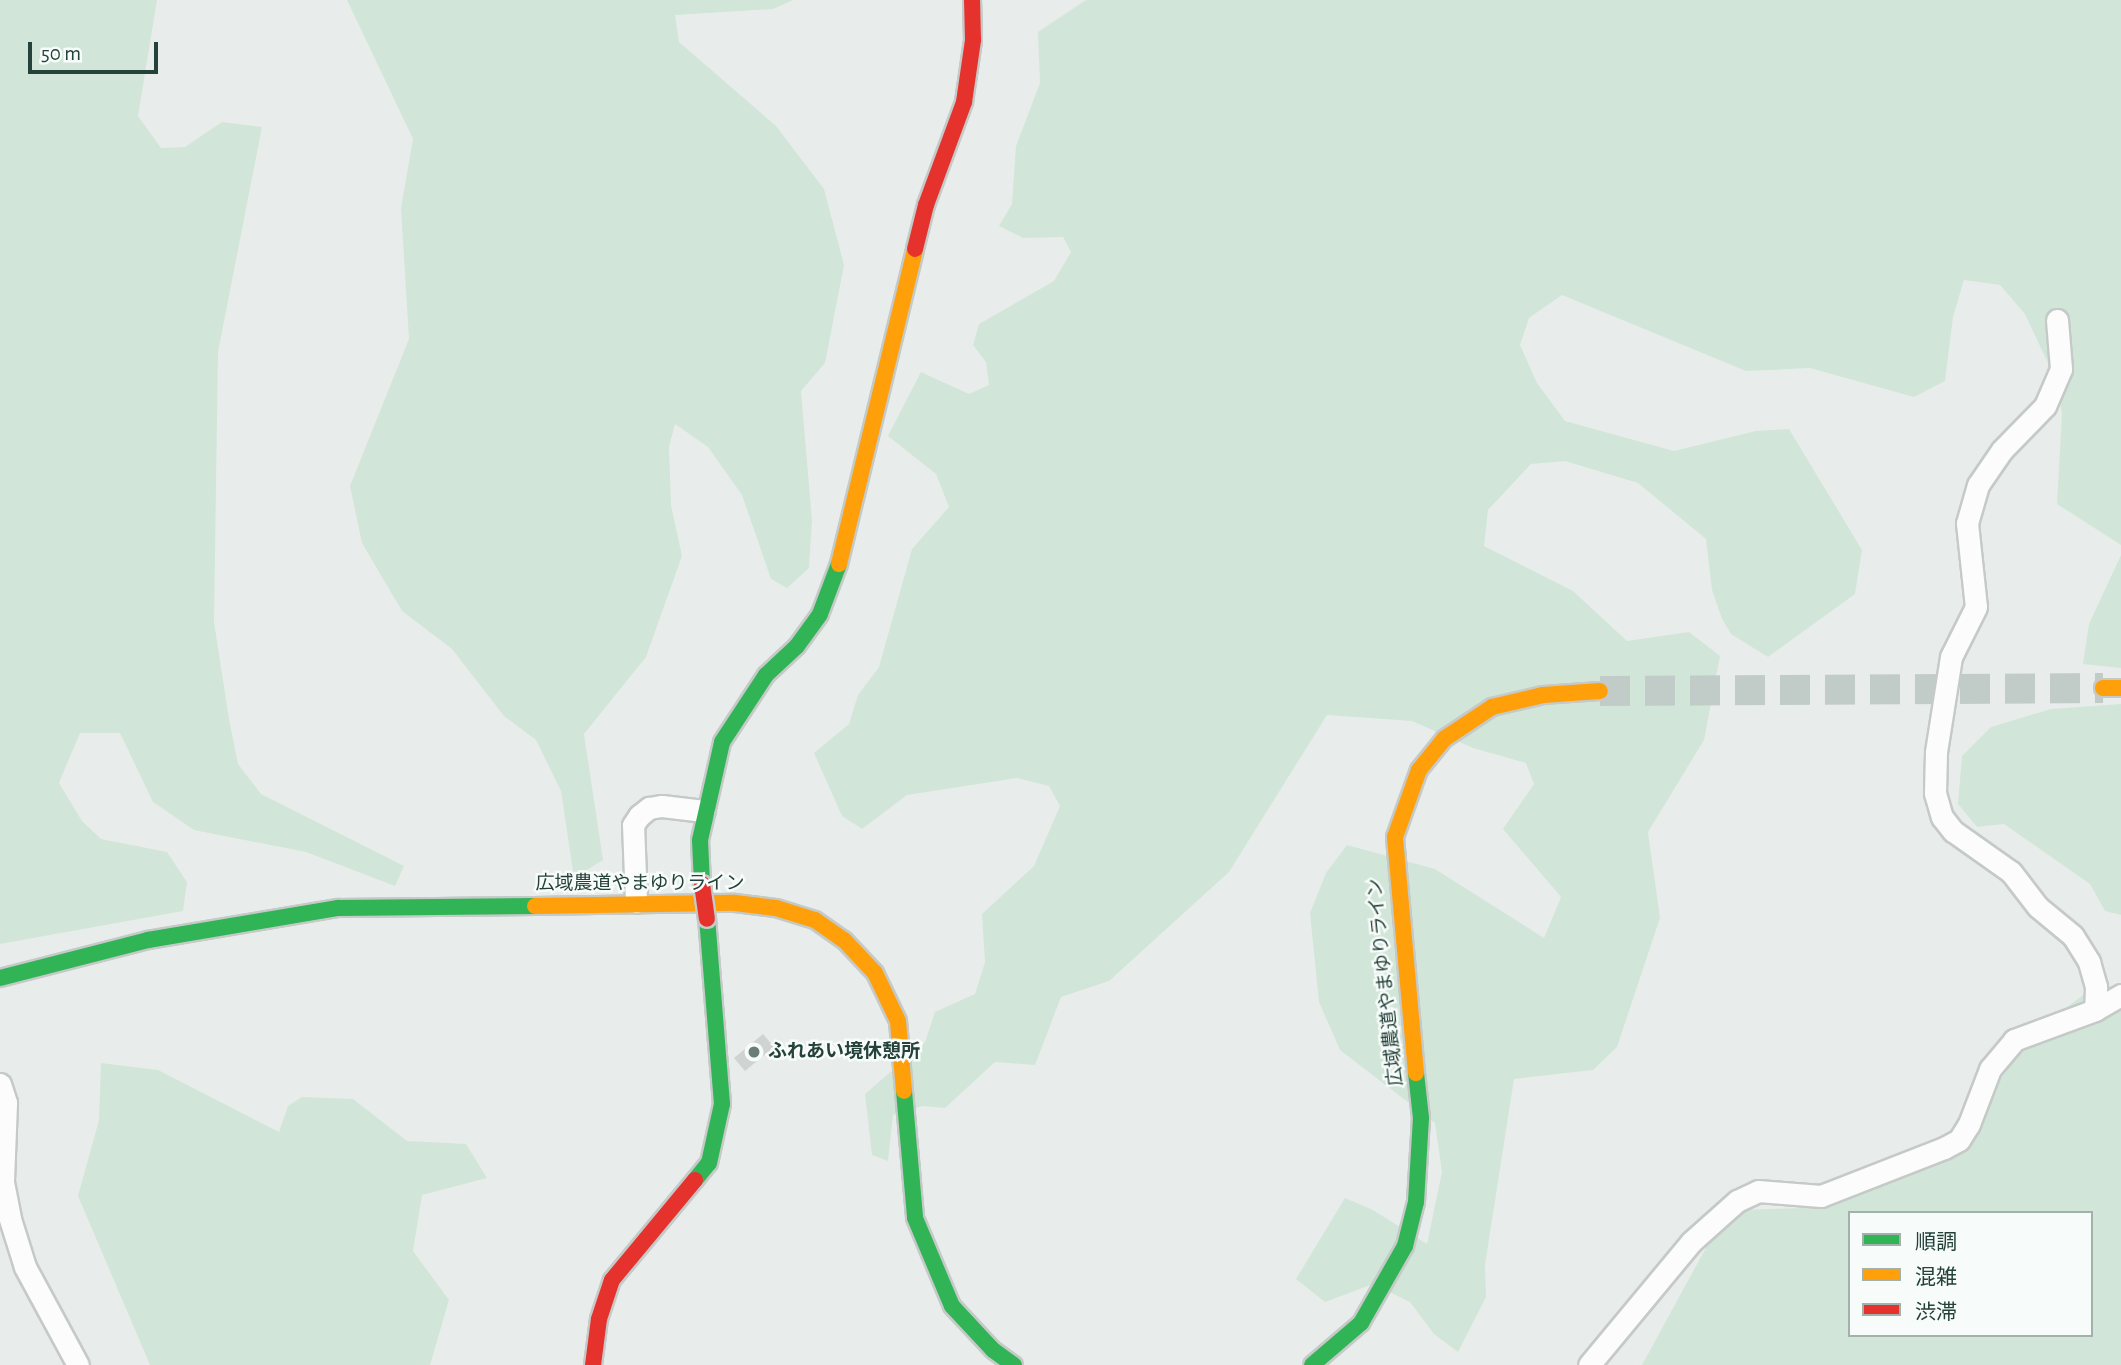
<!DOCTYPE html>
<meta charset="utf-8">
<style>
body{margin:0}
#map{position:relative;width:2121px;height:1365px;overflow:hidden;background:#e8edeb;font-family:"Alegreya Sans","Noto Sans JP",sans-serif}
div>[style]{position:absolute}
.green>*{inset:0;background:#d1e6d8}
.building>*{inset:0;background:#cfd4d2}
.secondary-tunnel>*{height:30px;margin-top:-15px;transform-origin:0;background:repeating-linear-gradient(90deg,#c1cbc8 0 30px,transparent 0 45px)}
.roads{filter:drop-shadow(2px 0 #c5cac8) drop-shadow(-2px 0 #c5cac8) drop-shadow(0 2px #c5cac8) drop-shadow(0 -2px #c5cac8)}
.street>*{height:21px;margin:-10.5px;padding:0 10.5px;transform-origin:10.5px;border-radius:10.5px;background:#fcfcfc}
.fast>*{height:16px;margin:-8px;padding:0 8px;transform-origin:8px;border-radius:8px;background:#30b455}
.slow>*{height:16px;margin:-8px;padding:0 8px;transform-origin:8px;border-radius:8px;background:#ff9f0a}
.jam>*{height:16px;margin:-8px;padding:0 8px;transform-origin:8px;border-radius:8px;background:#e5322d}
.bridges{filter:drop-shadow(2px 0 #c3cbc8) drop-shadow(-2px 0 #c3cbc8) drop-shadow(0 2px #c3cbc8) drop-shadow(0 -2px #c3cbc8)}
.jam-bridge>*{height:16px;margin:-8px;padding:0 8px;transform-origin:8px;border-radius:8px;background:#e5322d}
.dots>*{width:19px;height:19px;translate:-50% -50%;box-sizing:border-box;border:4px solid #f7fbf9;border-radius:50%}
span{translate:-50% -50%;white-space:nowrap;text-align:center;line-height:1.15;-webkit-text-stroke:5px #f7fbf9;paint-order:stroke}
.street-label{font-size:19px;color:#24423a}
.poi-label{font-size:19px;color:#24423a;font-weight:700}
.left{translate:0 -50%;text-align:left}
.legend{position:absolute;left:1848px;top:1211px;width:245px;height:126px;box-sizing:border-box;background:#f7fbf9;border:2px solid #a3b1ad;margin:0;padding:9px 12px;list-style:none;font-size:21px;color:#24423a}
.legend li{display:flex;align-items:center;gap:14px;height:35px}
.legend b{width:35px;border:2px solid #a3b1ad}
.scale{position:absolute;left:28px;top:42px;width:130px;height:32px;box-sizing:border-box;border:4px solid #24423a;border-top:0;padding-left:9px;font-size:21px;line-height:24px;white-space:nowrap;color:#24423a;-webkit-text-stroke:5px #f7fbf9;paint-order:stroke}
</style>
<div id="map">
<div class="green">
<div style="clip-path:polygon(0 0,157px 0,138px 116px,161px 148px,185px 147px,222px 122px,262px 127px,218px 352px,214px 622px,229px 719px,238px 764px,261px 794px,404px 866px,395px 886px,306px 852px,194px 830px,153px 802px,120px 733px,80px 733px,59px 783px,82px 821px,101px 839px,167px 852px,187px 882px,183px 911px,0 944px)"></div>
<div style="clip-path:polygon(347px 0,793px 0,773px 9px,675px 15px,679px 42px,776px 126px,824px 189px,844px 265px,825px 363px,801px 391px,812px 520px,809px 568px,787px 588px,771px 579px,742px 495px,708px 447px,675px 424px,669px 447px,671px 505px,682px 556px,646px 657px,584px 734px,603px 860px,574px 878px,561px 791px,536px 740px,504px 716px,452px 649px,402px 611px,362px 543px,350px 486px,409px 339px,401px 208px,413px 139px)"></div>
<div style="clip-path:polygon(1086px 0,2121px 0,2121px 545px,2057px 504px,2062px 414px,2055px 378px,2025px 314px,2000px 285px,1964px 280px,1953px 317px,1945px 381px,1914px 397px,1810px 368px,1746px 371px,1562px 295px,1529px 318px,1520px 345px,1537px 383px,1565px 421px,1674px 451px,1756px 431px,1789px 429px,1862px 550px,1855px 594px,1768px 657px,1731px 634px,1722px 619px,1712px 590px,1706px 539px,1638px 483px,1565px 461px,1531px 464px,1488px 510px,1484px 546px,1573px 591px,1627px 641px,1689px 632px,1720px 656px,1704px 740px,1648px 832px,1660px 918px,1617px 1047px,1593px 1070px,1514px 1079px,1485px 1265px,1486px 1297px,1458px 1352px,1434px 1334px,1410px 1302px,1373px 1284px,1325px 1302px,1296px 1279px,1345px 1198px,1373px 1210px,1427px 1244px,1442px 1172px,1435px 1123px,1340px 1050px,1319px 1002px,1310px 913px,1326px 873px,1347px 845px,1435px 869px,1544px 938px,1561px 897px,1503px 829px,1534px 784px,1526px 763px,1473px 748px,1412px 721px,1327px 715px,1229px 872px,1109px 981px,1061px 997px,1035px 1065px,995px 1062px,945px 1108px,922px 1106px,893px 1115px,888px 1161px,872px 1155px,865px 1094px,925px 1042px,935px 1012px,975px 994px,985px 962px,982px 914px,1034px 866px,1060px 806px,1049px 786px,1017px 778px,907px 795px,862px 829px,842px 816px,814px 753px,849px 724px,858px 695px,879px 667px,912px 549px,949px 507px,936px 474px,888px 436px,921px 372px,969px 394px,989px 385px,986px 362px,973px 345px,979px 324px,1054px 281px,1071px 252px,1063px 237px,1023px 238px,999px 226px,1012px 204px,1016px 146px,1040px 83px,1038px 32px)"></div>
<div style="clip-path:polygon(2121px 555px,2121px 668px,2083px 664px,2089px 624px)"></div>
<div style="clip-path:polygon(2121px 704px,2121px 915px,2105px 911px,2090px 884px,2004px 824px,1977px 827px,1958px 804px,1962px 756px,1991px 727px,2051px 709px)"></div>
<div style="clip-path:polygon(evenodd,2121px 984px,2121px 1365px,1642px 1365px,1708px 1244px,1737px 1210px,1806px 1208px,1932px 1164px,1976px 1135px,1994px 1089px,2032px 1034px,2087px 992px,2121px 984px,1850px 1213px,2091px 1213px,2091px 1335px,1850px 1335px,1850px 1213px)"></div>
<div style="clip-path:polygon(101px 1063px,158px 1070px,279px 1132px,288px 1106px,302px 1097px,353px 1099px,407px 1141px,466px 1144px,487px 1178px,422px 1195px,413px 1251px,449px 1300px,430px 1365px,150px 1365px,78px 1196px,99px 1120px)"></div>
</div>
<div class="building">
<div style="clip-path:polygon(763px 1034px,774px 1047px,745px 1071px,734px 1058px)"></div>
</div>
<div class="secondary-tunnel">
<div style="left:1600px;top:691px;width:503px;rotate:-0.34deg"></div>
</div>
<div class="roads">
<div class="street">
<div style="left:2057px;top:320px;width:49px;rotate:85.3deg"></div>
<div style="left:2061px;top:369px;width:40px;rotate:113.4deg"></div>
<div style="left:2045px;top:406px;width:62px;rotate:134.3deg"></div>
<div style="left:2002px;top:450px;width:42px;rotate:124.4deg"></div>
<div style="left:1978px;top:485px;width:40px;rotate:106deg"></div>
<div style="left:1967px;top:523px;width:84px;rotate:83.9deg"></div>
<div style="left:1976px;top:607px;width:56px;rotate:116.6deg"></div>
<div style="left:1951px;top:657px;width:96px;rotate:99deg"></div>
<div style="left:1936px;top:752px;width:41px;rotate:91.4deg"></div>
<div style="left:1935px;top:793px;width:25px;rotate:74deg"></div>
<div style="left:1942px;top:817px;width:18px;rotate:52deg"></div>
<div style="left:1953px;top:831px;width:71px;rotate:35.3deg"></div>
<div style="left:2011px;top:872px;width:44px;rotate:52.4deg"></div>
<div style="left:2038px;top:907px;width:45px;rotate:39.6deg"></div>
<div style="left:2073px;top:936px;width:31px;rotate:58deg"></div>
<div style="left:2089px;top:962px;width:26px;rotate:74deg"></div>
<div style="left:2096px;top:987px;width:23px;rotate:92deg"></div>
<div style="left:636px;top:902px;width:77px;rotate:-92.2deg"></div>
<div style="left:633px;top:825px;width:11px;rotate:-56deg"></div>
<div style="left:639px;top:816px;width:13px;rotate:-39deg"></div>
<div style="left:649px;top:808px;width:13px;rotate:-9deg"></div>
<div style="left:662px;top:806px;width:42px;rotate:6.8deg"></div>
<div style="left:0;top:1084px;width:20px;rotate:72deg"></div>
<div style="left:6px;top:1103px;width:79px;rotate:92.2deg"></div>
<div style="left:3px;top:1182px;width:38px;rotate:79deg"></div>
<div style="left:10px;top:1219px;width:50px;rotate:72.6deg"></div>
<div style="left:25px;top:1267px;width:111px;rotate:61.6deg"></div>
<div style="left:1589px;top:1365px;width:160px;rotate:-50.3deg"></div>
<div style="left:1691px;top:1242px;width:62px;rotate:-41.7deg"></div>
<div style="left:1737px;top:1201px;width:23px;rotate:-25deg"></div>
<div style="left:1758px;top:1191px;width:63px;rotate:4.5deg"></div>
<div style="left:1821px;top:1196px;width:132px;rotate:-21.3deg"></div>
<div style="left:1944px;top:1148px;width:17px;rotate:-28deg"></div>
<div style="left:1959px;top:1140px;width:19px;rotate:-58deg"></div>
<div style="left:1969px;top:1124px;width:59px;rotate:-69.1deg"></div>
<div style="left:1990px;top:1069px;width:38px;rotate:-50deg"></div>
<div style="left:2014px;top:1040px;width:86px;rotate:-20.3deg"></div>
<div style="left:2095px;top:1010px;width:30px;rotate:-30deg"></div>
</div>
<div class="fast">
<div style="left:702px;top:884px;width:44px;rotate:-92.6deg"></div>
<div style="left:700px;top:840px;width:100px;rotate:-77.3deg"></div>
<div style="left:722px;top:742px;width:80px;rotate:-56.7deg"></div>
<div style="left:766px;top:675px;width:42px;rotate:-43.1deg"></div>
<div style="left:797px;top:646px;width:39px;rotate:-54deg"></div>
<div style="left:820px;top:614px;width:53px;rotate:-69.2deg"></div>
<div style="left:0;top:978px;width:153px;rotate:-14.4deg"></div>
<div style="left:148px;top:940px;width:193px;rotate:-9.6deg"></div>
<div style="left:338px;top:908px;width:197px;rotate:-0.6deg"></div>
<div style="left:904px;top:1091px;width:127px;rotate:85deg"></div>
<div style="left:915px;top:1218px;width:95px;rotate:67.2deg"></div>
<div style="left:952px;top:1306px;width:60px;rotate:47deg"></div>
<div style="left:993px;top:1350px;width:26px;rotate:36deg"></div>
<div style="left:695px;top:1180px;width:22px;rotate:-51deg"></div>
<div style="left:709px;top:1163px;width:60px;rotate:-77.6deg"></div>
<div style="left:722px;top:1104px;width:186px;rotate:-94.6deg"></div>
<div style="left:1312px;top:1365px;width:65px;rotate:-40.6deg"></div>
<div style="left:1361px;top:1323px;width:89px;rotate:-60.3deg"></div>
<div style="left:1405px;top:1246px;width:45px;rotate:-76deg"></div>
<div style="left:1416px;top:1202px;width:84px;rotate:-86.6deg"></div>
<div style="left:1421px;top:1118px;width:45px;rotate:-96.3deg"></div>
</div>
<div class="slow">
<div style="left:839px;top:564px;width:324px;rotate:-76.4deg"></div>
<div style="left:2103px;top:688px;width:18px"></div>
<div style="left:535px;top:906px;width:200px;rotate:-0.9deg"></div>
<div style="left:735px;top:903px;width:41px;rotate:7deg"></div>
<div style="left:776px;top:908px;width:41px;rotate:17.1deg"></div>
<div style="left:815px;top:920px;width:35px;rotate:35deg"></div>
<div style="left:844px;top:940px;width:45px;rotate:46.8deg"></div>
<div style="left:875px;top:973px;width:53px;rotate:64.4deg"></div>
<div style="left:898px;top:1021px;width:70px;rotate:85.1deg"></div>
<div style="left:1416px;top:1073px;width:237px;rotate:-95.1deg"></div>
<div style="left:1395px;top:837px;width:71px;rotate:-70.3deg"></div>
<div style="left:1419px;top:770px;width:40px;rotate:-51deg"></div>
<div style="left:1444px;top:739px;width:58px;rotate:-33.7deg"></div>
<div style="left:1492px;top:707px;width:52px;rotate:-13.2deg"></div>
<div style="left:1543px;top:695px;width:57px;rotate:-4deg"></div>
</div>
<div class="jam">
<div style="left:915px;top:249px;width:45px;rotate:-76deg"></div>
<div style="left:926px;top:205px;width:110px;rotate:-69.7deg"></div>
<div style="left:964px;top:102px;width:63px;rotate:-81.7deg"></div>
<div style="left:973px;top:40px;width:40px;rotate:-91.4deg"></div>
<div style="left:593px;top:1365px;width:46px;rotate:-82.6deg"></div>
<div style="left:599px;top:1319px;width:41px;rotate:-71.6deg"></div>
<div style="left:612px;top:1280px;width:130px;rotate:-50.3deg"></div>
</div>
</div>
<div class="bridges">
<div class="jam-bridge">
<div style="left:702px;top:884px;width:35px;rotate:82deg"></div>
</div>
</div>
<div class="dots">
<div style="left:754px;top:1052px;background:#697e78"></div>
</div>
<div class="street-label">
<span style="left:640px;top:884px">広域農道やまゆりライン</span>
<span style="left:1386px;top:982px;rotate:-96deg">広域農道やまゆりライン</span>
</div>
<div class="poi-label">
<span class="left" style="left:768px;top:1052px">ふれあい境休憩所</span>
</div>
<ul class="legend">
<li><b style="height:9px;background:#30b455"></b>順調</li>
<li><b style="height:9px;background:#ff9f0a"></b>混雑</li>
<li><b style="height:9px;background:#e5322d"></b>渋滞</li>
</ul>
<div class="scale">50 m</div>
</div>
